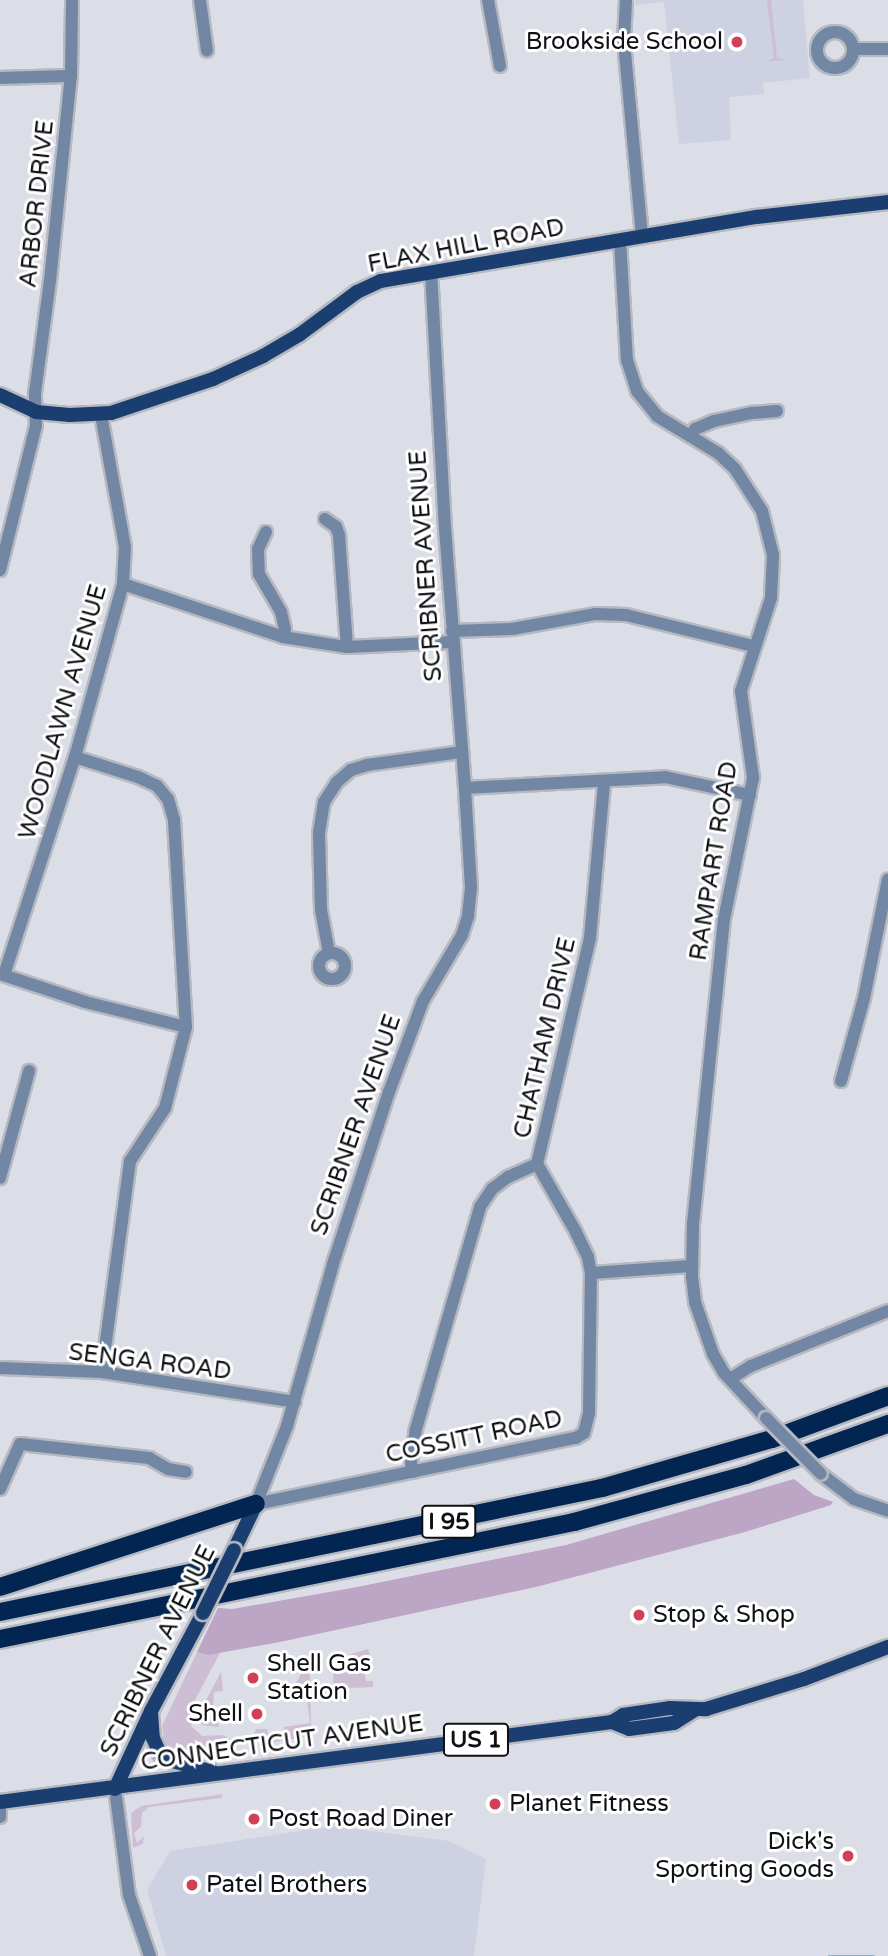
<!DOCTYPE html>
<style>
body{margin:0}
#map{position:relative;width:888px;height:1956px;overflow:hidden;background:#dcdee7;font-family:"Varela Round",sans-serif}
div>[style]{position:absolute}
.built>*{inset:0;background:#cdd1e1}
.green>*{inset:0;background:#cebed4}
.forest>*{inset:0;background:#bca5c5}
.stream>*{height:2.5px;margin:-1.25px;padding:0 1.25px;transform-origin:1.25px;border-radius:1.25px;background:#8bb0c7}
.roads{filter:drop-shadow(2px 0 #b7b9c1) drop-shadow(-2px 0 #b7b9c1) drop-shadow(0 2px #b7b9c1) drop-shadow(0 -2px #b7b9c1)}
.minor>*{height:12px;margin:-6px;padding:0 6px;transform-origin:6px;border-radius:6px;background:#7287a4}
.minor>.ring{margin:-6px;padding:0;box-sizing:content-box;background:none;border:12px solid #7287a4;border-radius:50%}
.major>*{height:14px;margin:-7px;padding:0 7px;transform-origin:7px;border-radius:7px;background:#1a3e70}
.highway>*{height:18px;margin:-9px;padding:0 9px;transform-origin:9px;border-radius:9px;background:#032552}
.bridges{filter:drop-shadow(2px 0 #b7b9c1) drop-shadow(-2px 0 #b7b9c1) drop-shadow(0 2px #b7b9c1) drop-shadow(0 -2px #b7b9c1)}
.minor-bridge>*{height:12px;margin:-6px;padding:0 6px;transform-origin:6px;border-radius:6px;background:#7287a4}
.major-bridge>*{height:14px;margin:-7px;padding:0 7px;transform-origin:7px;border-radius:7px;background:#1a3e70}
.dots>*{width:19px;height:19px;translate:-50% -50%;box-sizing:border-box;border:4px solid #fff;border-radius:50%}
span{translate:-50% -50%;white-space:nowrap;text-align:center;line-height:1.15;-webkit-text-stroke:6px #fff;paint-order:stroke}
.shield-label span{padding:2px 5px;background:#fff;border:2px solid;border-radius:5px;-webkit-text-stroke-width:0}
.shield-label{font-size:23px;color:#0f1013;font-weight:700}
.poi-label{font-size:24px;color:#0f1013}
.right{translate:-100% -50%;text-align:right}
.left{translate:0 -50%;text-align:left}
.street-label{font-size:24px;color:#0f1013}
</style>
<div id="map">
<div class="built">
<div style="clip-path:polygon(635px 0,803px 0,810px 78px,763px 83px,764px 94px,729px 97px,731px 140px,679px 144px,664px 2px,635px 5px)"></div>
<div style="clip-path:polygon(333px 1826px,449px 1841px,486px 1859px,474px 1956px,166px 1956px,147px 1890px,170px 1851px)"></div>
</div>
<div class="green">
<div style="clip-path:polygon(767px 0,771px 0,777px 58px,785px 60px,767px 61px,774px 58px)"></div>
<div style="clip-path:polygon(368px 1649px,370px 1655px,362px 1657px,366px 1681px,373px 1681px,373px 1687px,350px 1688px,334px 1694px,333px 1675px,339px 1663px,351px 1654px)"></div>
<div style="clip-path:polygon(197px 1652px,208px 1655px,219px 1652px,219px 1655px,194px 1702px,191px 1726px,202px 1736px,222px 1735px,231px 1739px,222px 1750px,179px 1754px,165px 1743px,162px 1726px)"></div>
<div style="clip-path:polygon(302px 1671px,310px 1675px,311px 1732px,306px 1739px,304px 1737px,263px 1744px,254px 1735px,256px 1729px,267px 1729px,269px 1737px,284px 1736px,284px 1727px,310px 1723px,305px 1684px,296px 1684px)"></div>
<div style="clip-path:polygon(221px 1672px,223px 1691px,214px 1692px,213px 1707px,205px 1702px)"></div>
<div style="clip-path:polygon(202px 1709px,205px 1711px,204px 1715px,219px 1723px,218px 1727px,202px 1725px,199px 1719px)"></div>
<div style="clip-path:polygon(223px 1794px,221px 1798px,149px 1807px,142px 1813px,141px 1827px,134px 1833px,137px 1843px,144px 1836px,143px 1844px,133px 1848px,131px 1813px,141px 1806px)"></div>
</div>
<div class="forest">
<div style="clip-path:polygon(794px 1479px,814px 1495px,833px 1502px,831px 1505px,745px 1532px,540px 1586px,280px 1642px,208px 1655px,197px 1652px,218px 1608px,232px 1609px,352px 1588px,566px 1545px)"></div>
</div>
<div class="stream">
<div style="left:829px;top:1956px;width:45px"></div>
</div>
<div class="roads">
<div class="minor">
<div style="left:200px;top:0;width:51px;rotate:82.2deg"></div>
<div style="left:488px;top:0;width:67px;rotate:79.7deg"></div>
<div style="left:626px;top:0;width:42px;rotate:92.7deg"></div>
<div style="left:624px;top:42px;width:195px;rotate:84.7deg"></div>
<div class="ring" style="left:817px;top:32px;width:24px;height:24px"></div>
<div style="left:853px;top:49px;width:35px"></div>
<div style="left:0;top:78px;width:71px;rotate:-1.6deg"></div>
<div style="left:620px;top:240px;width:120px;rotate:86.7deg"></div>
<div style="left:627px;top:360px;width:33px;rotate:72deg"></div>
<div style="left:637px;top:391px;width:32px;rotate:51deg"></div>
<div style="left:657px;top:416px;width:71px;rotate:31.2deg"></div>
<div style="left:718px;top:453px;width:23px;rotate:43deg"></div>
<div style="left:735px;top:469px;width:50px;rotate:57.3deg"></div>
<div style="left:762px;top:511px;width:45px;rotate:76deg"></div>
<div style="left:773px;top:555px;width:43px;rotate:92.7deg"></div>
<div style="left:771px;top:598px;width:98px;rotate:107.9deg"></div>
<div style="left:741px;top:691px;width:88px;rotate:82.1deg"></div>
<div style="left:753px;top:778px;width:144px;rotate:101.6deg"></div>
<div style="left:724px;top:919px;width:306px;rotate:95.8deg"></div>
<div style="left:693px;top:1223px;width:54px;rotate:91.1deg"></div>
<div style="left:692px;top:1277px;width:25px;rotate:83deg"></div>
<div style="left:695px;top:1302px;width:55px;rotate:70.9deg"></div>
<div style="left:713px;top:1354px;width:22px;rotate:60deg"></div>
<div style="left:724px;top:1373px;width:62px;rotate:47deg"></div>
<div style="left:690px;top:436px;width:9px;rotate:-54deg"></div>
<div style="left:695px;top:429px;width:21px;rotate:-23deg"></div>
<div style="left:714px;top:421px;width:40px;rotate:-12deg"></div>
<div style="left:753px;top:413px;width:24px;rotate:-5deg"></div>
<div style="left:325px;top:519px;width:14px;rotate:36deg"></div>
<div style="left:336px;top:527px;width:9px;rotate:69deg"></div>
<div style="left:339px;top:535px;width:112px;rotate:85.9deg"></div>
<div style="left:266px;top:532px;width:19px;rotate:115deg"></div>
<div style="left:258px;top:549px;width:25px;rotate:88deg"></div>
<div style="left:259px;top:574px;width:44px;rotate:59.9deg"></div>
<div style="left:281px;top:612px;width:17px;rotate:77deg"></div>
<div style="left:285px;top:629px;width:8px;rotate:104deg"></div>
<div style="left:0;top:570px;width:148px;rotate:-76deg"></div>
<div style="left:36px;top:426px;width:33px;rotate:-92deg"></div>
<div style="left:35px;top:393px;width:113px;rotate:-82.4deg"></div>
<div style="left:50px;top:281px;width:206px;rotate:-84.2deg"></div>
<div style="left:71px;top:76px;width:76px;rotate:-89.2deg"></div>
<div style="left:123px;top:584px;width:169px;rotate:18.3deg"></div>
<div style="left:283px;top:637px;width:65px;rotate:8.9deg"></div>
<div style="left:347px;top:647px;width:106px;rotate:-2.7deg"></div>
<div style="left:452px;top:631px;width:60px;rotate:-1.9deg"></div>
<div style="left:512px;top:629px;width:84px;rotate:-10.2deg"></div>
<div style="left:595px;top:614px;width:31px;rotate:2deg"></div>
<div style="left:626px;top:615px;width:131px;rotate:13.7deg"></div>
<div style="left:75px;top:757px;width:66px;rotate:17.6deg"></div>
<div style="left:138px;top:777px;width:21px;rotate:25deg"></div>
<div style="left:157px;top:786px;width:17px;rotate:50deg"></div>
<div style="left:168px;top:799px;width:22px;rotate:74deg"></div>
<div style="left:174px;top:820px;width:207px;rotate:86.7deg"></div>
<div style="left:186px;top:1027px;width:84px;rotate:104.5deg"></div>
<div style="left:165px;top:1108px;width:64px;rotate:123.4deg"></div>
<div style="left:130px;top:1161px;width:213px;rotate:97.6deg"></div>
<div style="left:465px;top:788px;width:200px;rotate:-3.1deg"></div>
<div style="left:665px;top:777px;width:87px;rotate:12deg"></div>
<div class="ring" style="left:319px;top:953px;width:14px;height:14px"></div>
<div style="left:329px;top:953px;width:44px;rotate:-100.5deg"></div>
<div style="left:321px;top:910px;width:77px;rotate:-91.5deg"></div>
<div style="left:319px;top:833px;width:31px;rotate:-81deg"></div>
<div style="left:324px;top:802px;width:24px;rotate:-57deg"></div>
<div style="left:337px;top:782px;width:18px;rotate:-41deg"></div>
<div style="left:351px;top:770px;width:17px;rotate:-17deg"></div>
<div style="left:367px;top:765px;width:96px;rotate:-7.8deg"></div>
<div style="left:0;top:974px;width:89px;rotate:18.2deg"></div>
<div style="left:85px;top:1002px;width:104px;rotate:13.9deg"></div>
<div style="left:4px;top:975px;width:229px;rotate:-72deg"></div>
<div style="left:75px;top:757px;width:180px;rotate:-74.5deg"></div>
<div style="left:123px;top:584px;width:37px;rotate:-87deg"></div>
<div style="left:125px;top:547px;width:134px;rotate:-100.3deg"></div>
<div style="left:841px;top:1081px;width:86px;rotate:-74.5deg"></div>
<div style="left:864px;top:998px;width:121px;rotate:-78.6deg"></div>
<div style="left:537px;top:1164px;width:232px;rotate:-76.8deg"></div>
<div style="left:590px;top:938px;width:156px;rotate:-84.8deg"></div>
<div style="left:0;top:1178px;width:111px;rotate:-74.8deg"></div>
<div style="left:591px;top:1273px;width:101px;rotate:-4deg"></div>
<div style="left:0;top:1368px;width:102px;rotate:2.2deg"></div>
<div style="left:102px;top:1372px;width:195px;rotate:8.8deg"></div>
<div style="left:730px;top:1379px;width:25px;rotate:-32deg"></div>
<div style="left:751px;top:1366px;width:148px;rotate:-21.9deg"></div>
<div style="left:413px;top:1472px;width:9px;rotate:-103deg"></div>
<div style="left:411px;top:1463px;width:34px;rotate:-82deg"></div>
<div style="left:416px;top:1429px;width:231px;rotate:-73.9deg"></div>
<div style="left:480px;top:1207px;width:22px;rotate:-56deg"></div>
<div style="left:492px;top:1189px;width:20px;rotate:-37deg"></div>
<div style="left:508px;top:1177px;width:32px;rotate:-24deg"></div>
<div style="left:821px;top:1474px;width:41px;rotate:37.1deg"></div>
<div style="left:854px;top:1499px;width:36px;rotate:19deg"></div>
<div style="left:0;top:1489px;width:49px;rotate:-66deg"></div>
<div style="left:20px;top:1444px;width:130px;rotate:6.2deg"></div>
<div style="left:149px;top:1458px;width:22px;rotate:30deg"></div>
<div style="left:168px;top:1469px;width:18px;rotate:9deg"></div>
<div style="left:256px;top:1504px;width:84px;rotate:-68.3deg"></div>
<div style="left:287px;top:1426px;width:168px;rotate:-74.1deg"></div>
<div style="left:333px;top:1264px;width:181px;rotate:-72deg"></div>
<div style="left:389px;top:1092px;width:97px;rotate:-69.5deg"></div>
<div style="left:423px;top:1001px;width:77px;rotate:-59.4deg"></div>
<div style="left:462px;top:935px;width:20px;rotate:-72deg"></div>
<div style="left:468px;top:916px;width:29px;rotate:-84deg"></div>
<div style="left:471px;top:887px;width:99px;rotate:-93.5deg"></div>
<div style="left:465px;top:788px;width:260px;rotate:-94.4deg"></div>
<div style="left:445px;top:529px;width:257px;rotate:-93.1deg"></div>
<div style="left:256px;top:1504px;width:327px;rotate:-11.7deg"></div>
<div style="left:576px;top:1438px;width:9px;rotate:-32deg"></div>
<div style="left:584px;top:1433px;width:21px;rotate:-76deg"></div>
<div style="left:589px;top:1413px;width:140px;rotate:-89.2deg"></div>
<div style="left:591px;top:1273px;width:16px;rotate:-101deg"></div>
<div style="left:588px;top:1257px;width:28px;rotate:-116deg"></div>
<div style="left:576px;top:1232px;width:78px;rotate:-119.8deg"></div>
<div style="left:115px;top:1789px;width:107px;rotate:82.5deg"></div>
<div style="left:129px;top:1895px;width:65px;rotate:71deg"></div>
<div style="left:0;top:1817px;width:15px;rotate:-90deg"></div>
</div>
<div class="major">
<div style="left:0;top:395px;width:40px;rotate:25deg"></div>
<div style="left:36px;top:412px;width:34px;rotate:5deg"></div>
<div style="left:70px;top:415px;width:41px;rotate:-2.8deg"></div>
<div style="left:111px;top:413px;width:108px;rotate:-18.4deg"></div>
<div style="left:213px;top:379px;width:55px;rotate:-24.7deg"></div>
<div style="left:263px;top:356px;width:42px;rotate:-30.3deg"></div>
<div style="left:299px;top:335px;width:72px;rotate:-36.6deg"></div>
<div style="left:357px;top:292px;width:26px;rotate:-25deg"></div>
<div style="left:381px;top:281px;width:381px;rotate:-9.7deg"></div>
<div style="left:757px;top:217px;width:132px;rotate:-6.5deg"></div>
<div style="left:234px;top:1550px;width:51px;rotate:-64.4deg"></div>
<div style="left:151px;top:1712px;width:26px;rotate:86deg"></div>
<div style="left:153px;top:1738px;width:17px;rotate:66deg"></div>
<div style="left:160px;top:1754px;width:14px;rotate:30deg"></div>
<div style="left:172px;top:1761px;width:43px;rotate:14.7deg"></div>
<div style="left:612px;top:1722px;width:18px;rotate:22deg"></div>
<div style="left:629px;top:1729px;width:45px;rotate:-7.6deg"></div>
<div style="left:674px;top:1723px;width:22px;rotate:-32deg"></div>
<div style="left:115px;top:1789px;width:86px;rotate:-65.2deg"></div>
<div style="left:151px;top:1711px;width:111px;rotate:-62deg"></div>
<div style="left:0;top:1802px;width:617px;rotate:-7.45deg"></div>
<div style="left:612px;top:1722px;width:13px;rotate:-32deg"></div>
<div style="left:623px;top:1715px;width:48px;rotate:-8.5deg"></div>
<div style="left:670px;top:1708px;width:36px;rotate:2deg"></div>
<div style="left:706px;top:1709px;width:102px;rotate:-17deg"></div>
<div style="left:804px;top:1679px;width:90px;rotate:-20.9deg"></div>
</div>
<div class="highway">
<div style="left:0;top:1587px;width:269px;rotate:-18deg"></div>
<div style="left:0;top:1612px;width:615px;rotate:-11.64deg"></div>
<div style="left:602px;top:1488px;width:177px;rotate:-16.1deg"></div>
<div style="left:772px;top:1439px;width:124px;rotate:-20.3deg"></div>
<div style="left:0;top:1639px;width:586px;rotate:-11.52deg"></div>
<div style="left:574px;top:1522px;width:178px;rotate:-15.3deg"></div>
<div style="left:746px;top:1475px;width:151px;rotate:-19.8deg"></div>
</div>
</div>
<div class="bridges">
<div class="minor-bridge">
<div style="left:766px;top:1418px;width:78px;rotate:45.5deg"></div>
</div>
<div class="major-bridge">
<div style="left:203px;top:1613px;width:70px;rotate:-63.8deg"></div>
</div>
</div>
<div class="dots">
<div style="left:737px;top:42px;background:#d14056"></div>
<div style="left:639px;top:1615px;background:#d14056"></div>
<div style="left:253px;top:1678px;background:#d14056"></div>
<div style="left:257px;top:1714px;background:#d14056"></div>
<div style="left:495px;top:1804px;background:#d14056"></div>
<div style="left:254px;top:1819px;background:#d14056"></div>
<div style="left:848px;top:1856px;background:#d14056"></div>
<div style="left:192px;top:1885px;background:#d14056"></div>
</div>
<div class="shield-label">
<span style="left:449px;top:1522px">I 95</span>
<span style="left:476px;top:1740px">US 1</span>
</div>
<div class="poi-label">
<span class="right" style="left:723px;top:42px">Brookside School</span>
<span class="left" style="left:653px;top:1615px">Stop &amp; Shop</span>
<span class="left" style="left:267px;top:1678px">Shell Gas<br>Station</span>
<span class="right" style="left:243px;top:1714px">Shell</span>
<span class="left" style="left:509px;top:1804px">Planet Fitness</span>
<span class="left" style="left:268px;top:1819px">Post Road Diner</span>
<span class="right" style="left:834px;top:1856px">Dick's<br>Sporting Goods</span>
<span class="left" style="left:206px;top:1885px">Patel Brothers</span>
</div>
<div class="street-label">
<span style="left:37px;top:204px;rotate:-84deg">ARBOR DRIVE</span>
<span style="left:466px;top:246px;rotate:-11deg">FLAX HILL ROAD</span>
<span style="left:426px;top:566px;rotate:-94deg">SCRIBNER AVENUE</span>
<span style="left:63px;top:712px;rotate:-74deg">WOODLAWN AVENUE</span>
<span style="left:714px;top:861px;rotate:-81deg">RAMPART ROAD</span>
<span style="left:545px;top:1038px;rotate:-77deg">CHATHAM DRIVE</span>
<span style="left:356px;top:1125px;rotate:-71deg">SCRIBNER AVENUE</span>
<span style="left:150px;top:1362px;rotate:7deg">SENGA ROAD</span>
<span style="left:474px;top:1437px;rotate:-12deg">COSSITT ROAD</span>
<span style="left:158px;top:1651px;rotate:-64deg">SCRIBNER AVENUE</span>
<span style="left:282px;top:1743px;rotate:-8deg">CONNECTICUT AVENUE</span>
</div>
</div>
